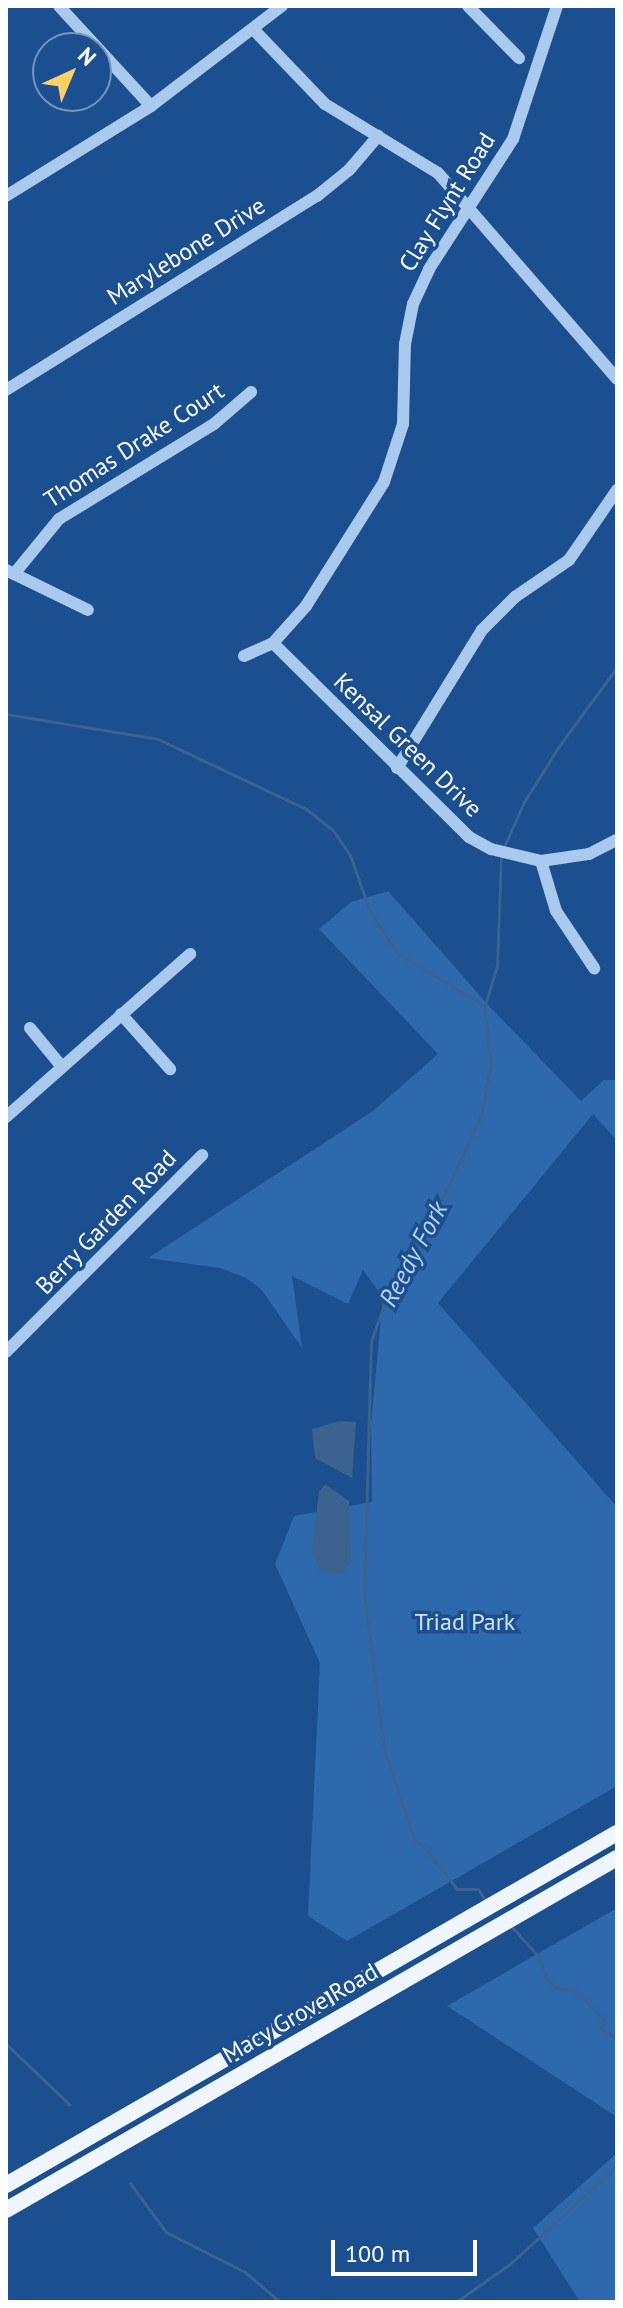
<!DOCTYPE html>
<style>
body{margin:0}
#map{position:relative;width:623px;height:2308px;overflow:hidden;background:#1b4f8f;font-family:"PT Sans",sans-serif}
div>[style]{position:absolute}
.green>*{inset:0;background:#2e69ad}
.water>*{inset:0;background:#3c6290}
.stream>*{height:3px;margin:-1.5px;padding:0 1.5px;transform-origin:1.5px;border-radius:1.5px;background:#3c6290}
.minor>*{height:12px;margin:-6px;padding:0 6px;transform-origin:6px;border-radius:6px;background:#a9c9ee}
.major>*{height:16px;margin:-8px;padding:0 8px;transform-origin:8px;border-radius:8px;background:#f0f6ff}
span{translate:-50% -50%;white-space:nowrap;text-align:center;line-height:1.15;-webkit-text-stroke:7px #1b4f8f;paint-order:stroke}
.street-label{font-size:24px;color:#fff}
.park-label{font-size:24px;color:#cfe3fa}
.water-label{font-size:26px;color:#b5d3f5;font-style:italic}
.frame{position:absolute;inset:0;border:8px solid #fff;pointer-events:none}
.north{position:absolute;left:32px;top:32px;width:80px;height:80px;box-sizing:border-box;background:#1b4f8f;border:2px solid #7695bc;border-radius:50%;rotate:44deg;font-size:22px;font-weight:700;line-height:32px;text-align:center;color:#fff}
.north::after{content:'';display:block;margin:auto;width:28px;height:36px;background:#ffd166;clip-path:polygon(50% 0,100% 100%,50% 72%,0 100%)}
.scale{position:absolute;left:331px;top:2240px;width:146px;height:36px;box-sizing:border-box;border:4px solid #fff;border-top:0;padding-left:10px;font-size:24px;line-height:28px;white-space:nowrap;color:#fff;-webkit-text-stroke:6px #1b4f8f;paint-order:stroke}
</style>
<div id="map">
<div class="green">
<div style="clip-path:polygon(388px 891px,489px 1006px,581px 1101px,604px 1080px,617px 1080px,617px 1141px,593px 1114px,438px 1303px,617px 1507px,617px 1786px,347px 1941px,308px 1916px,320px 1663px,275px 1564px,294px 1516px,372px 1502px,371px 1424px,383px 1297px,363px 1270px,348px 1304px,292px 1276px,302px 1348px,261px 1289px,246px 1278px,220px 1268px,148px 1258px,373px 1111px,438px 1054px,319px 929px,351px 902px)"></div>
<div style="clip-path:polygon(617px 1908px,617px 2117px,447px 2006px)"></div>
<div style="clip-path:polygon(617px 2153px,617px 2302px,580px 2302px,533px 2228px)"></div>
</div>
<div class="water">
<div style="clip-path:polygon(340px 1421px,356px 1422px,352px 1478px,315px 1458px,312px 1429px)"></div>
<div style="clip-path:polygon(325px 1484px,349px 1501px,351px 1561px,344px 1574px,320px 1571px,312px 1552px,319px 1492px)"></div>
</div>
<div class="stream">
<div style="left:6px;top:714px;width:154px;rotate:9.3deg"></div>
<div style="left:158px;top:739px;width:164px;rotate:25.3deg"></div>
<div style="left:306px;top:809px;width:34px;rotate:38deg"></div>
<div style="left:333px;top:830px;width:30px;rotate:56deg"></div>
<div style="left:350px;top:855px;width:57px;rotate:70.6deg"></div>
<div style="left:369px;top:909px;width:52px;rotate:57.5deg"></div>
<div style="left:397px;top:953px;width:103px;rotate:31.1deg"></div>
<div style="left:503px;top:849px;width:51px;rotate:-65.9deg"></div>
<div style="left:524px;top:802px;width:66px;rotate:-58deg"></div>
<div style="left:559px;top:746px;width:98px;rotate:-53.7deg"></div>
<div style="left:487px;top:1903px;width:17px;rotate:-123deg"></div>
<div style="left:478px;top:1889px;width:21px;rotate:180deg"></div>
<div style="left:457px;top:1889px;width:46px;rotate:-127.9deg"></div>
<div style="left:429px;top:1853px;width:6px;rotate:-81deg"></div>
<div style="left:430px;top:1847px;width:16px;rotate:-162deg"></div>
<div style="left:415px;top:1842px;width:98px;rotate:-108.4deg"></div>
<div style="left:384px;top:1749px;width:157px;rotate:-97.3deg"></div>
<div style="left:364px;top:1593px;width:252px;rotate:-88.4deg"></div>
<div style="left:371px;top:1341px;width:56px;rotate:-70.3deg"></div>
<div style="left:390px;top:1288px;width:87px;rotate:-58.7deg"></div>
<div style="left:435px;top:1214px;width:108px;rotate:-64.9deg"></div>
<div style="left:481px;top:1116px;width:55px;rotate:-79.5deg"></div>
<div style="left:491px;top:1062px;width:54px;rotate:-97.4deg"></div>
<div style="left:484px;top:1008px;width:44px;rotate:-72.8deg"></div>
<div style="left:497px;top:966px;width:109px;rotate:-87.9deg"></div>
<div style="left:511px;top:1926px;width:42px;rotate:47.9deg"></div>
<div style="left:539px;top:1957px;width:22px;rotate:72deg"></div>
<div style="left:546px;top:1978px;width:13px;rotate:42deg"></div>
<div style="left:556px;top:1987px;width:20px;rotate:11deg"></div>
<div style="left:576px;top:1991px;width:40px;rotate:46deg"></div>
<div style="left:604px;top:2020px;width:9px;rotate:111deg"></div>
<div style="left:601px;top:2028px;width:19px;rotate:35deg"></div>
<div style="left:6px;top:2044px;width:88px;rotate:43.6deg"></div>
<div style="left:130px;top:2183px;width:61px;rotate:53.7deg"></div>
<div style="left:166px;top:2232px;width:89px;rotate:26.9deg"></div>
<div style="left:245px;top:2272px;width:46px;rotate:40.6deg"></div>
<div style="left:456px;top:2302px;width:67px;rotate:-35.3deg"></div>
<div style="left:511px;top:2263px;width:144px;rotate:-42.5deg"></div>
</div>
<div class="minor">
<div style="left:59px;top:6px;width:136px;rotate:47.4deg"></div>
<div style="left:468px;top:6px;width:73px;rotate:45.6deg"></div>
<div style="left:254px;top:30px;width:103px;rotate:46.2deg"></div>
<div style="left:325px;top:104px;width:132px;rotate:31.4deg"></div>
<div style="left:438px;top:173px;width:273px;rotate:49deg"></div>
<div style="left:6px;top:196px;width:171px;rotate:-31.8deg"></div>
<div style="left:151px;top:106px;width:165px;rotate:-37.4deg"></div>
<div style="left:6px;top:390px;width:367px;rotate:-32deg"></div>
<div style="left:317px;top:196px;width:41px;rotate:-39.1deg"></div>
<div style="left:349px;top:170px;width:45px;rotate:-49.5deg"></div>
<div style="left:6px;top:570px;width:91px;rotate:26deg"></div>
<div style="left:14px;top:574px;width:71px;rotate:-50.7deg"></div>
<div style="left:59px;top:519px;width:182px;rotate:-31.5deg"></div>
<div style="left:214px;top:424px;width:49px;rotate:-40.9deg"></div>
<div style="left:273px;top:643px;width:276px;rotate:44.7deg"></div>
<div style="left:469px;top:837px;width:25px;rotate:29deg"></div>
<div style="left:491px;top:849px;width:51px;rotate:13.5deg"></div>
<div style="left:541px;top:861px;width:49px;rotate:-8.3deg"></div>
<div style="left:589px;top:854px;width:31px;rotate:-27deg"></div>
<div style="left:244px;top:656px;width:32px;rotate:-24deg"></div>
<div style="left:273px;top:643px;width:50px;rotate:-48.3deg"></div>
<div style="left:306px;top:606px;width:146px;rotate:-57.8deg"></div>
<div style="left:384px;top:482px;width:61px;rotate:-71.9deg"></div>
<div style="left:403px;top:424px;width:80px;rotate:-88.6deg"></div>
<div style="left:405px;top:344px;width:41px;rotate:-78.7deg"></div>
<div style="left:413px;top:304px;width:38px;rotate:-65deg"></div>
<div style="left:429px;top:269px;width:155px;rotate:-57.1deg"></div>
<div style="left:513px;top:139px;width:140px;rotate:-71.7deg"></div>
<div style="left:397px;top:768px;width:162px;rotate:-58.4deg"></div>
<div style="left:482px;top:630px;width:47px;rotate:-45deg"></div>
<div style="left:515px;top:597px;width:65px;rotate:-34.4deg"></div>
<div style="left:569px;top:560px;width:85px;rotate:-55.6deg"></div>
<div style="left:541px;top:861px;width:52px;rotate:73.3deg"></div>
<div style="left:556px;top:911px;width:69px;rotate:56.3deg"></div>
<div style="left:121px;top:1014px;width:74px;rotate:48.3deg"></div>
<div style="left:30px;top:1028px;width:50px;rotate:50.6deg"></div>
<div style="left:6px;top:1117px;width:246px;rotate:-41.5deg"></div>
<div style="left:6px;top:1352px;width:278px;rotate:-45.1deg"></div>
</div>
<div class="major">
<div style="left:6px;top:2185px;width:705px;rotate:-29.95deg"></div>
<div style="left:6px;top:2210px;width:705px;rotate:-29.95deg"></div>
</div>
<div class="street-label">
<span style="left:447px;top:202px;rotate:-58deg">Clay Flynt Road</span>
<span style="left:186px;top:251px;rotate:-32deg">Marylebone Drive</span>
<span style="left:134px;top:445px;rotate:-33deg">Thomas Drake Court</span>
<span style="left:408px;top:745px;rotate:44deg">Kensal Green Drive</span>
<span style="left:106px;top:1222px;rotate:-46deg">Berry Garden Road</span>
<span style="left:300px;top:2013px;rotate:-30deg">Macy Grove Road</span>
</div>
<div class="park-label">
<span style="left:465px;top:1622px">Triad Park</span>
</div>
<div class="water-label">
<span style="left:413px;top:1254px;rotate:-62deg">Reedy Fork</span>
</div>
<div class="frame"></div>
<div class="north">N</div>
<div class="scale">100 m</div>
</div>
